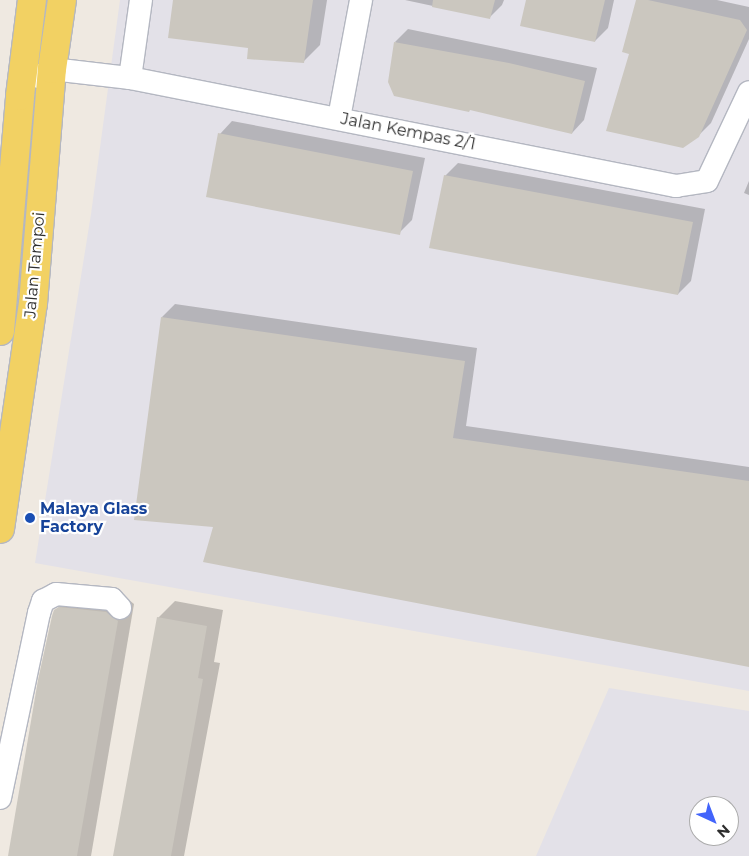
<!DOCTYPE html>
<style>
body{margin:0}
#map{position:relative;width:749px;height:856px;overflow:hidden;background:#efe9e1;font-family:Montserrat,sans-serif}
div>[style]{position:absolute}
.industrial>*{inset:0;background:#e3e1e8}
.shadow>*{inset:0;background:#0003}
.building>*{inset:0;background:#cbc7bf}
.roads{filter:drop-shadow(1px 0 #b4b7c1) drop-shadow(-1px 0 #b4b7c1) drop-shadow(0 1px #b4b7c1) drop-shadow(0 -1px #b4b7c1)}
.street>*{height:22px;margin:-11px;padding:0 11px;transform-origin:11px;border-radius:11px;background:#fff}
.primary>*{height:28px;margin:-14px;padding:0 14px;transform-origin:14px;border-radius:14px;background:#f2d163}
.dots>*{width:14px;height:14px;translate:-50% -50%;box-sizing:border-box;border:2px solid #fff;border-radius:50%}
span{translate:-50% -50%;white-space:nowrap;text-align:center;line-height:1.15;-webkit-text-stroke:4.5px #fff;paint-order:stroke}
.street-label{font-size:16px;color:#2e2e2e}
.transit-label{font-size:16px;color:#164399;font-weight:700}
.left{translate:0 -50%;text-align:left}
.north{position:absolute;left:689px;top:796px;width:50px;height:50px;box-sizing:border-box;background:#fff;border:1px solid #ababab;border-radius:50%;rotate:137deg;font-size:14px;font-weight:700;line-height:20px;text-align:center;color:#2e2e2e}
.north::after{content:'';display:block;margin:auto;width:18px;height:22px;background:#4264fb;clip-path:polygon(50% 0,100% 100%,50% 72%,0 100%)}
</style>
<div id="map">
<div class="industrial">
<div style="clip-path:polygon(120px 0,749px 0,749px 691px,35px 563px,91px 214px)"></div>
<div style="clip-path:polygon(evenodd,609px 688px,749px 711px,749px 856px,536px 856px,609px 688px,699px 806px,729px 806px,729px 836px,699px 836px,699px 806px)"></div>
</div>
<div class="shadow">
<div style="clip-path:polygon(174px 0,327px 0,320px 45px,303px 62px,250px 47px)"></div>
<div style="clip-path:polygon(405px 0,504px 0,502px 5px,489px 18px)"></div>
<div style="clip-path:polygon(527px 0,614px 0,608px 28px,595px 41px)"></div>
<div style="clip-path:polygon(637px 0,717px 0,749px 7px,749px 39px,711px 123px,698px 136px,630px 53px)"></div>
<div style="clip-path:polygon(408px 29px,597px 68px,584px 120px,572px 133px,471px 109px,395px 42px)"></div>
<div style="clip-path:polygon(232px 121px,425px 158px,412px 220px,399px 233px,220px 134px)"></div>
<div style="clip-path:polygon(458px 163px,705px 209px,691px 281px,678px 294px,445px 176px)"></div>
<div style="clip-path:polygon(749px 181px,749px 195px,744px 193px)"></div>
<div style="clip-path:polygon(175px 304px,477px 348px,466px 426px,749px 467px,749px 666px,215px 526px,162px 317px)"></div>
<div style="clip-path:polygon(72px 594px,123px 595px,134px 604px,91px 856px,9px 856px,55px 611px)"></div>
<div style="clip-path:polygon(175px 601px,223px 610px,214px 662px,220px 663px,184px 856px,115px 856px,158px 618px)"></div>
</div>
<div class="building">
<div style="clip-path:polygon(173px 0,313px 0,304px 63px,247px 59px,248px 48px,168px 38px)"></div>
<div style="clip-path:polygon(433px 0,495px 0,490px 19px,432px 7px)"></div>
<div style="clip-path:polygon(526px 0,605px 0,595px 42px,520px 26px)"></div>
<div style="clip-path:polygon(636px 0,648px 0,740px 20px,747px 30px,699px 137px,683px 148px,606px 131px,629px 54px,622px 52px)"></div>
<div style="clip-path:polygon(394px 42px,509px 63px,585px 81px,572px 134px,470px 110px,469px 112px,394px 96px,388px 82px)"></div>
<div style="clip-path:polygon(218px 133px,413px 171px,400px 235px,206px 197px)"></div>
<div style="clip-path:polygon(444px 175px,693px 222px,678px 295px,429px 248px)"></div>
<div style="clip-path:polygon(161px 317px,465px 361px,453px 438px,749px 481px,749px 667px,203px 562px,213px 527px,134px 520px)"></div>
<div style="clip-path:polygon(59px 607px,106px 612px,118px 621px,77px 856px,8px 856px,38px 680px,52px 616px,54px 610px)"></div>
<div style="clip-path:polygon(157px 617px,207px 626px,198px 678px,203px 679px,171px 856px,113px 856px)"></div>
</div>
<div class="roads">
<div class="street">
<div style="left:39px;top:77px;width:15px;rotate:-32deg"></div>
<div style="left:52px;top:69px;width:79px;rotate:6.6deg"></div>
<div style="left:130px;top:78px;width:557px;rotate:11.19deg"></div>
<div style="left:676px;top:186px;width:31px;rotate:-9deg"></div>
<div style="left:707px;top:181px;width:98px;rotate:-64.7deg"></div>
<div style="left:130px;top:78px;width:79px;rotate:-82deg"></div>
<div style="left:339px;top:118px;width:120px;rotate:-79.4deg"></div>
<div style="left:0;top:798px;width:189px;rotate:-78.1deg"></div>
<div style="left:39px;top:613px;width:13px;rotate:-72deg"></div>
<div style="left:43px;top:601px;width:15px;rotate:-28deg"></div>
<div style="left:56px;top:594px;width:56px;rotate:5.1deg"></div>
<div style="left:112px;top:599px;width:12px;rotate:48deg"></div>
</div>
<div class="primary">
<div style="left:0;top:331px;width:236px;rotate:-85.1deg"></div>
<div style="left:20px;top:96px;width:97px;rotate:-82.9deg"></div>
<div style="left:0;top:529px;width:227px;rotate:-81.7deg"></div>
<div style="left:33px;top:304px;width:236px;rotate:-85.4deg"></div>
<div style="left:52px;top:69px;width:70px;rotate:-81.8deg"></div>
</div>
</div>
<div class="dots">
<div style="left:30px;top:518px;background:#1a4fb4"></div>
</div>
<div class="street-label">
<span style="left:408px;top:132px;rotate:11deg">Jalan Kempas 2/1</span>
<span style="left:35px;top:265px;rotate:-85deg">Jalan Tampoi</span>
</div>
<div class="transit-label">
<span class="left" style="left:40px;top:518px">Malaya Glass<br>Factory</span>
</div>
<div class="north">N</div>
</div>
